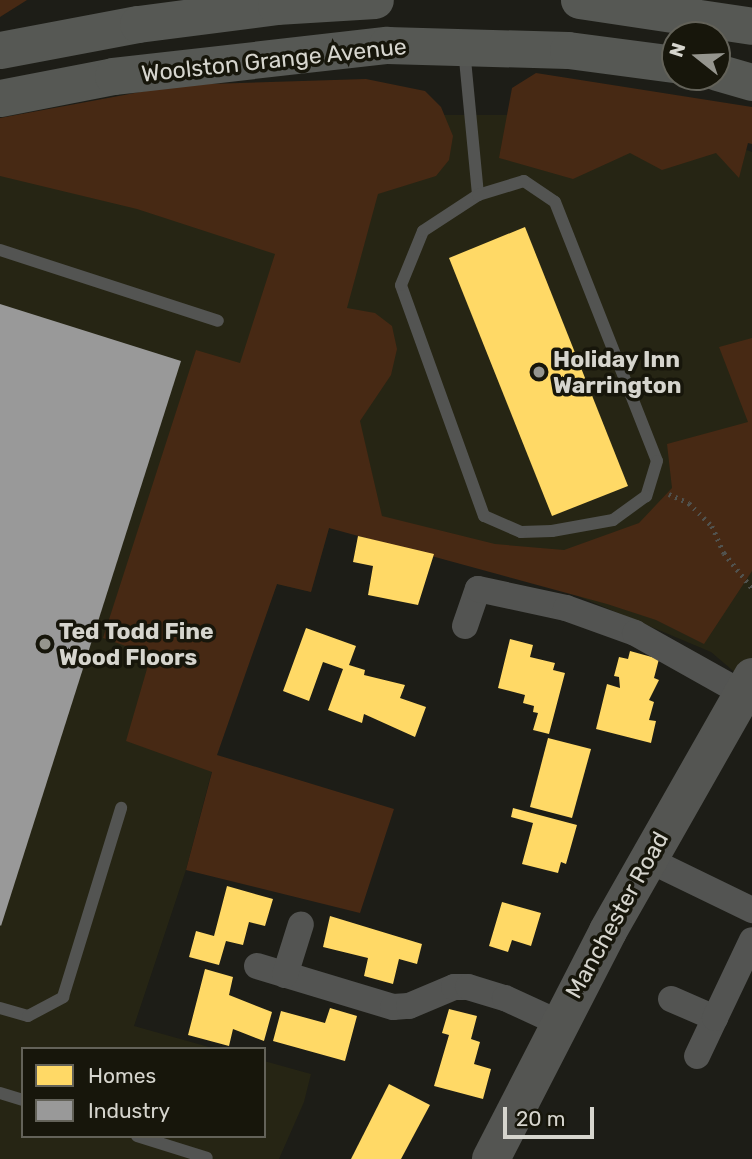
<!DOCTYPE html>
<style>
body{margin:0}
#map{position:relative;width:752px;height:1159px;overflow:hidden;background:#1d1d17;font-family:Rubik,sans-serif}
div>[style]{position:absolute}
.built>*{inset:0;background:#262514}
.green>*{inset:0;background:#472914}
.homes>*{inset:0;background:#ffd966}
.industry>*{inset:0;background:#999}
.path>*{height:4.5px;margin-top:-2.25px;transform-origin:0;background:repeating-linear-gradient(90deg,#51524e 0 2px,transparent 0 7px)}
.service>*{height:12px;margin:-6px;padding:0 6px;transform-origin:6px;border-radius:6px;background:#535452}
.minor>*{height:26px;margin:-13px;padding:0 13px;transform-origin:13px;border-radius:13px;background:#535452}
.secondary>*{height:37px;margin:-18.5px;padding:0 18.5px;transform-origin:18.5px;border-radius:18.5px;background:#565854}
.primary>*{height:38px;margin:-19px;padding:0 19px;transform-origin:19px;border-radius:19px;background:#545552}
.dots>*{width:19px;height:19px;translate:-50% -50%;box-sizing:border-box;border:4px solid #17160b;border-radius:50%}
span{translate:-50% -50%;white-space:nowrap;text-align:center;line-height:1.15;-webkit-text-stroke:7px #17160b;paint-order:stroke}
.street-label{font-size:23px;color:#d6d5ce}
.poi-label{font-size:23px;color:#d6d5ce;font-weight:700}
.left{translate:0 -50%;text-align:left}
.legend{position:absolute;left:21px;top:1047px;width:245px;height:91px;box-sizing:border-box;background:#17160b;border:2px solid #636259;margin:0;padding:9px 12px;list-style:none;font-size:21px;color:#d6d5ce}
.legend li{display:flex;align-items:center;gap:14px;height:35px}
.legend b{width:35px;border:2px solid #636259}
.north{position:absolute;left:661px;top:21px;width:70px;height:70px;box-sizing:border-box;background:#17160b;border:2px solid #636259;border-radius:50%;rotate:288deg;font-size:19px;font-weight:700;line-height:28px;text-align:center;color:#d6d5ce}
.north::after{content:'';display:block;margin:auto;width:24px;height:32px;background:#95958e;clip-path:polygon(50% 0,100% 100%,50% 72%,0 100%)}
.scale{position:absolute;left:503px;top:1107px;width:91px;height:32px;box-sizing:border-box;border:4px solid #d6d5ce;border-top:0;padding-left:9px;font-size:21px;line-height:24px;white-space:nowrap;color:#d6d5ce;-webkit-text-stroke:5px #17160b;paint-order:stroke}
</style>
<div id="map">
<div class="built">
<div style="clip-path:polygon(404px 115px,656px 115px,752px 152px,752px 687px,711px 652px,506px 566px,329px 528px,311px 592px,277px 584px,216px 755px,186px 870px,134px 1026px,216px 1049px,23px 1049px,23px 1136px,264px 1136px,264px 1061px,311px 1074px,304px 1102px,279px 1159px,0 1159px,0 141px)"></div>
</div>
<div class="green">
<div style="clip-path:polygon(0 0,27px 0,0 17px)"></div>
<div style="clip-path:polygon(536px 73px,752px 107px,752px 144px,748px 143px,739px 178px,716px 153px,662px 170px,630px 153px,573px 179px,499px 158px,512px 88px)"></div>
<div style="clip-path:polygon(366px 79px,425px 91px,441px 107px,453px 136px,449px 160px,436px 176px,378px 194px,347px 308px,375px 313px,392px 326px,397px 349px,391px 375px,360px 421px,382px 516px,495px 544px,564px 550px,639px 523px,672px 488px,667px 444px,748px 422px,719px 347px,752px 338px,752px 571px,704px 644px,656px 620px,607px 604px,329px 528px,311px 592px,277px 584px,217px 755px,394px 809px,360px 913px,186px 870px,212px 772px,126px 741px,151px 655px,103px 638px,196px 350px,240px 363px,275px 254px,137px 209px,0 176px,0 118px,178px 85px)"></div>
</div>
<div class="homes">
<div style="clip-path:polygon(525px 227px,628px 486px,552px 516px,449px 258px)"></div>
<div style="clip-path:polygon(358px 536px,434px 554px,418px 605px,368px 595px,373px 566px,353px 562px)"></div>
<div style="clip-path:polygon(306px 628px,356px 646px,349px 665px,365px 670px,364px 675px,405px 685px,400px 698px,426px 707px,415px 737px,364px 714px,362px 723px,328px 710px,343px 669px,323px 662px,309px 701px,283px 691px)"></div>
<div style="clip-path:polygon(510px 639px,533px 645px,530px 657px,555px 663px,553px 670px,565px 673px,549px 734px,533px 730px,538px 713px,533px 712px,534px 706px,523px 703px,525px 695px,498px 688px)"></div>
<div style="clip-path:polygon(630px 651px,659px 659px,654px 678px,659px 680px,649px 700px,654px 702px,649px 720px,656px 721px,651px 743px,596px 729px,607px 684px,620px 688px,619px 677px,614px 676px,619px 657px,628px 659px)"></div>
<div style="clip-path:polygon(548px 738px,591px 749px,572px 818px,530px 807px)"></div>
<div style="clip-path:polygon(513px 808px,577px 825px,566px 864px,561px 862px,558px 873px,522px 864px,533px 823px,511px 817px)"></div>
<div style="clip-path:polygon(227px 886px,273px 899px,265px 926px,249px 922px,243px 945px,226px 941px,219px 965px,189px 957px,196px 931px,214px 936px)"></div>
<div style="clip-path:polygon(502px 902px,541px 913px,531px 946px,512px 940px,508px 952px,489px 946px)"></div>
<div style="clip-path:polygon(330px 916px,422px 944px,417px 964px,399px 959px,393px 984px,364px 976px,368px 958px,323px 947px)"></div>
<div style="clip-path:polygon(205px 969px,233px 977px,229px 995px,272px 1012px,264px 1041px,233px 1029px,229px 1046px,188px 1035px)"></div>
<div style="clip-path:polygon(330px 1008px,357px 1016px,345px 1061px,273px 1041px,281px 1011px,325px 1023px)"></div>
<div style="clip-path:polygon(449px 1009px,477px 1016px,471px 1039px,480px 1042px,474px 1064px,491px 1069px,483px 1099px,434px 1086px,449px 1035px,442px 1033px)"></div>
<div style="clip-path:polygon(389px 1084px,430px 1105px,401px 1159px,351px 1159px)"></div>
</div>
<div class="industry">
<div style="clip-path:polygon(0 304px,181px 361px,1px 926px,0 925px)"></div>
</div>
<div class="path">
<div style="left:669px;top:494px;width:22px;rotate:24deg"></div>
<div style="left:689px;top:503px;width:33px;rotate:45deg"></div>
<div style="left:712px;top:526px;width:30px;rotate:66deg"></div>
<div style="left:724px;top:553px;width:45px;rotate:51.3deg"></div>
</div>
<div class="service">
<div style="left:464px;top:49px;width:147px;rotate:84.5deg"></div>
<div style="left:524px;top:181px;width:37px;rotate:34deg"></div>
<div style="left:555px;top:202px;width:278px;rotate:68.5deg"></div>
<div style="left:657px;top:461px;width:37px;rotate:107deg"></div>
<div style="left:646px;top:496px;width:41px;rotate:144deg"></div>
<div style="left:613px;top:520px;width:62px;rotate:169.8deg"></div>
<div style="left:552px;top:531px;width:31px;rotate:178deg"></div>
<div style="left:521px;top:532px;width:40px;rotate:-156.6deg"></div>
<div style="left:484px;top:516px;width:245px;rotate:-109.8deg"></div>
<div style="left:401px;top:285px;width:58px;rotate:-67.8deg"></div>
<div style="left:423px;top:231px;width:66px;rotate:-33.2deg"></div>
<div style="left:478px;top:195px;width:48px;rotate:-16.9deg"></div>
<div style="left:0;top:250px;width:229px;rotate:18deg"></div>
<div style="left:0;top:1008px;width:29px;rotate:16deg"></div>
<div style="left:28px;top:1016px;width:40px;rotate:-28deg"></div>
<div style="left:63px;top:997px;width:198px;rotate:-72.9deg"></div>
<div style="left:0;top:1093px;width:24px;rotate:17deg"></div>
<div style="left:137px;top:1136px;width:73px;rotate:17.4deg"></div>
</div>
<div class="minor">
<div style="left:465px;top:626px;width:39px;rotate:-71deg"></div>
<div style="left:478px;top:589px;width:90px;rotate:12.2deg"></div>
<div style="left:566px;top:608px;width:73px;rotate:19.9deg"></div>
<div style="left:635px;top:633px;width:123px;rotate:29.3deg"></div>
<div style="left:647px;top:859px;width:117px;rotate:25.9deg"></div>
<div style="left:257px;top:966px;width:142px;rotate:16.8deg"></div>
<div style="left:393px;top:1007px;width:16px;rotate:-4deg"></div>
<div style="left:409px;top:1006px;width:49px;rotate:-22.9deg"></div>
<div style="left:454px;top:987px;width:14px"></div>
<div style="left:468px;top:987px;width:39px;rotate:17deg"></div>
<div style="left:505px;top:998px;width:60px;rotate:24.8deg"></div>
<div style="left:285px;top:975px;width:53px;rotate:-72.6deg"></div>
<div style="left:671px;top:999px;width:48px;rotate:23.4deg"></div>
<div style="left:715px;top:1018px;width:42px;rotate:115.3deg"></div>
<div style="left:715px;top:1018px;width:86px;rotate:-64.6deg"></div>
</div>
<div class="secondary">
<div style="left:579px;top:0;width:175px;rotate:8.5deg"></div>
<div style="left:0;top:50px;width:140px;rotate:-10.7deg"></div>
<div style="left:138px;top:24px;width:139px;rotate:-7.4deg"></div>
<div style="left:276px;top:6px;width:99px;rotate:-3.5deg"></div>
<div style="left:717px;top:72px;width:36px;rotate:16deg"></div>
<div style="left:0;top:98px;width:115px;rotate:-11deg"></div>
<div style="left:113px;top:76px;width:276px;rotate:-6.5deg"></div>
<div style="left:387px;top:45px;width:181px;rotate:1.6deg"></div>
<div style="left:568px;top:50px;width:108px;rotate:7.5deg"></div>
</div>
<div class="primary">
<div style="left:491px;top:1159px;width:256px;rotate:-62.8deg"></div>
<div style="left:608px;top:931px;width:292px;rotate:-60.4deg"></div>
</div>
<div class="dots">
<div style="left:539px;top:372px;background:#95958e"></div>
<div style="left:45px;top:644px;background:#95958e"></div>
</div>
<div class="street-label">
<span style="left:274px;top:60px;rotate:-6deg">Woolston Grange Avenue</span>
<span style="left:617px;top:915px;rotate:-61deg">Manchester Road</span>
</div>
<div class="poi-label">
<span class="left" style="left:553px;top:372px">Holiday Inn<br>Warrington</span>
<span class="left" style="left:59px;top:644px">Ted Todd Fine<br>Wood Floors</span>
</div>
<ul class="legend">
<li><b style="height:19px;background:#ffd966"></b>Homes</li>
<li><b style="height:19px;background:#999"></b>Industry</li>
</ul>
<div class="north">N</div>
<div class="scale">20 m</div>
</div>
